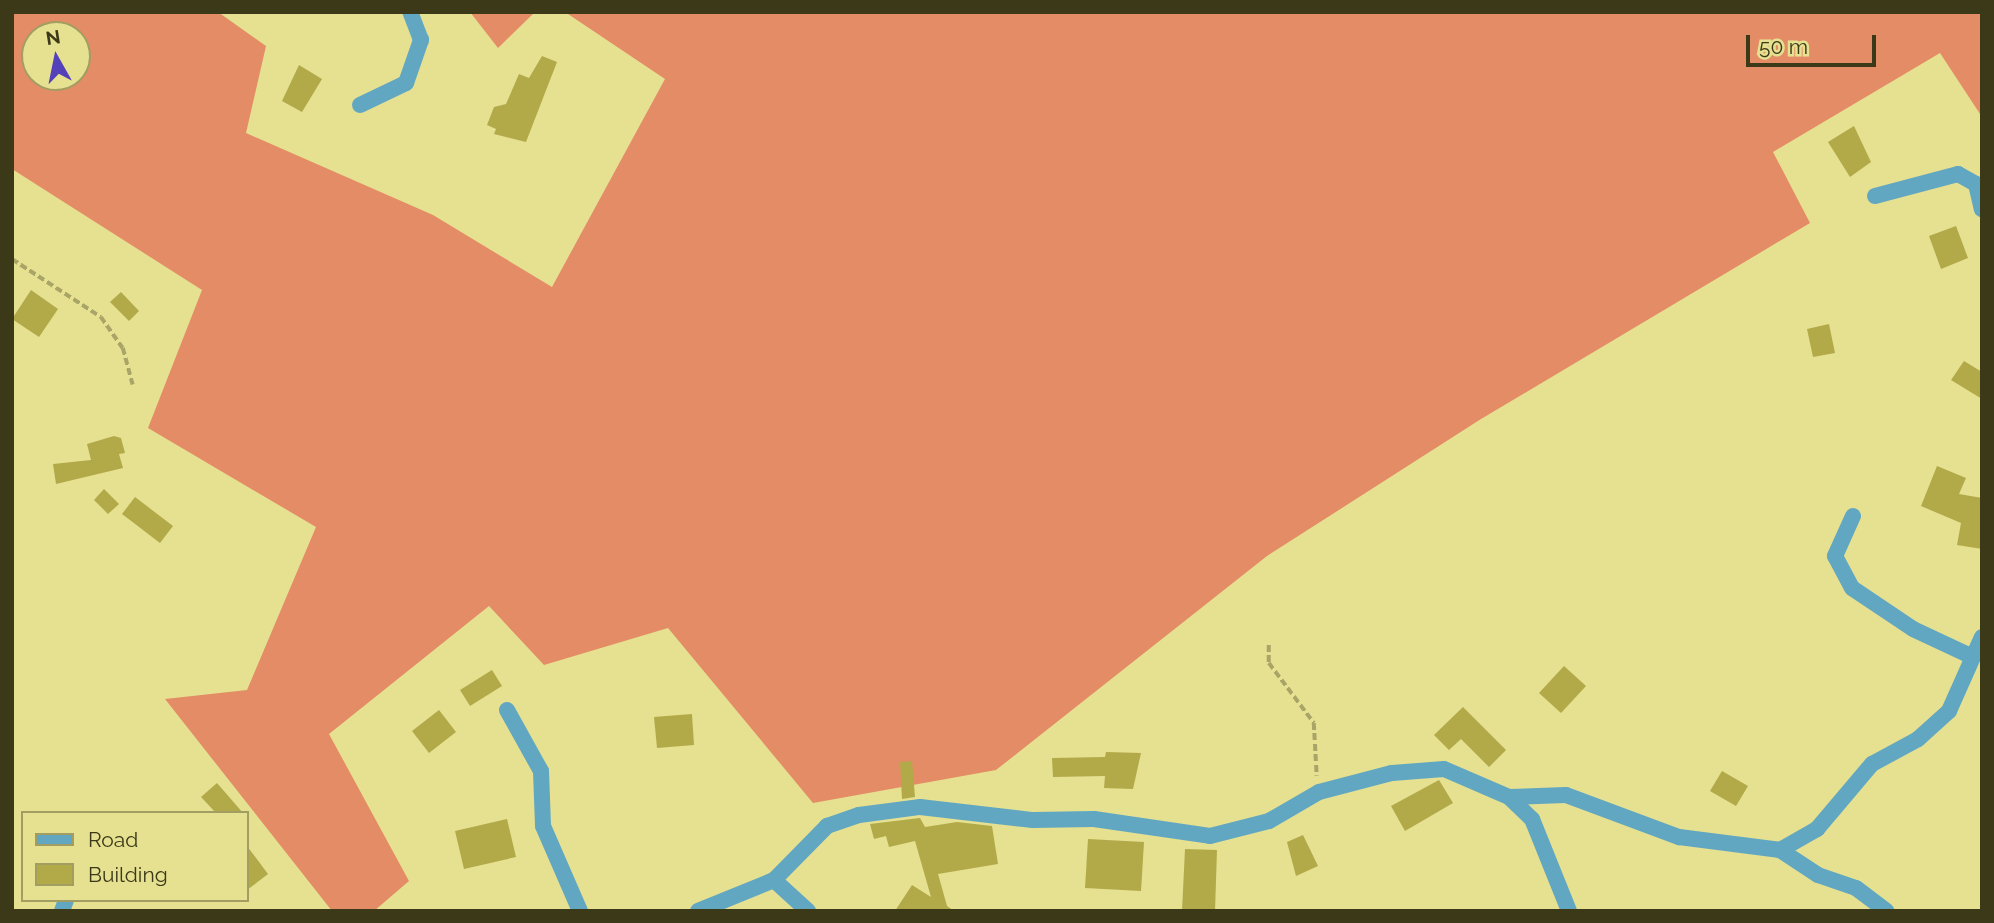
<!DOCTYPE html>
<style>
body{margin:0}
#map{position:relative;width:1994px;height:923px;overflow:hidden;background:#e6e091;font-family:Raleway,sans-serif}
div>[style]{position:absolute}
.forest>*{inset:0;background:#e38c66}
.building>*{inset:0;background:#b2a949}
.path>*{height:3.5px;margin-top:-1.75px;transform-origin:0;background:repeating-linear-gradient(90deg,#a9a566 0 7px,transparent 0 10.5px)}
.minor>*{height:16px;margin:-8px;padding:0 8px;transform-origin:8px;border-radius:8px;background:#61a7c2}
span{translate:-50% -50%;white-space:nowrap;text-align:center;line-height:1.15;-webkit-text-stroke:5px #e6e091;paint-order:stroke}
.frame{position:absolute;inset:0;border:14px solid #3b3918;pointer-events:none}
.legend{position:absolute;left:21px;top:811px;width:228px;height:91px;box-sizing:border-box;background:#e6e091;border:2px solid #a29d61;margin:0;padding:9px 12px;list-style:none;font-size:21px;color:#3b3918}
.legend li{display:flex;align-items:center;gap:14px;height:35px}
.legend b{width:35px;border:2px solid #a29d61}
.north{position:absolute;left:21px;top:21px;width:70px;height:70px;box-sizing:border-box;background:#e6e091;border:2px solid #a29d61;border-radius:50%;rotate:351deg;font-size:19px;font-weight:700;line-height:28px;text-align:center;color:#3b3918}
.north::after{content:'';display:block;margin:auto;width:24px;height:32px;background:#5441b9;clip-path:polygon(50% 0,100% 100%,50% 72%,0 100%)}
.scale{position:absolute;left:1746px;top:35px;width:130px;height:32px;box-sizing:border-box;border:4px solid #3b3918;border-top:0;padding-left:9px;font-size:21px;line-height:24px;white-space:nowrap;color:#3b3918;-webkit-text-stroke:5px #e6e091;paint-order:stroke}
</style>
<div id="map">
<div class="forest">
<div style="clip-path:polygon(evenodd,12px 12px,218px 12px,266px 46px,246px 133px,433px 215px,552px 287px,665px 79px,565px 12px,1982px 12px,1982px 117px,1940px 53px,1773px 152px,1810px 223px,1481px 419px,1267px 556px,996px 770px,813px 803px,668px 628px,544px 665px,489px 606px,329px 734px,409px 881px,374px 911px,332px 911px,165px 699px,247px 690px,316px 527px,148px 428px,202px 290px,12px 169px,12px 12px,35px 35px,77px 35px,77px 77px,35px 77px,35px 35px)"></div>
<div style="clip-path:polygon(470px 12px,535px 12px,498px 48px)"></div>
</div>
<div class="building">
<div style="clip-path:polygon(542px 56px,557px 62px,526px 142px,494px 134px,496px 129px,487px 125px,494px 107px,506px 104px,519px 74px,529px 78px)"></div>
<div style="clip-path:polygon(299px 65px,322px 79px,302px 112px,282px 101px)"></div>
<div style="clip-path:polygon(1854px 126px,1871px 162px,1850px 177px,1828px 142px)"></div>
<div style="clip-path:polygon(1956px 226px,1968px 258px,1941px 269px,1929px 236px)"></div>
<div style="clip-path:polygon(31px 290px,58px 309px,39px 337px,12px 319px)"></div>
<div style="clip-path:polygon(121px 292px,139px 311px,129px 321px,110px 302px)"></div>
<div style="clip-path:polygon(1829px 324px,1835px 353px,1813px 357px,1807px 329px)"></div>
<div style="clip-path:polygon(1964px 361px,1982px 372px,1982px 399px,1951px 380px)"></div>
<div style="clip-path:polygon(114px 436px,121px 438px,125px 453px,119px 454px,123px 468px,56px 484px,53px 464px,91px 460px,87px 444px)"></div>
<div style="clip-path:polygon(1937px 466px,1966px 478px,1959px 494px,1982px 498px,1982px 549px,1957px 545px,1961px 523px,1921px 506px)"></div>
<div style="clip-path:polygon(104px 489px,119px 504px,108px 514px,94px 500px)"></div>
<div style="clip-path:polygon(135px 497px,173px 526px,160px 543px,122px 514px)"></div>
<div style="clip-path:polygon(1564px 666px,1586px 686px,1561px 713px,1539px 693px)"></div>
<div style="clip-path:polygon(492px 670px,502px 686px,470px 706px,460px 690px)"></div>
<div style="clip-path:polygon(1463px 707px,1506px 750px,1489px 767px,1461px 739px,1449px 750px,1434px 735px)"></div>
<div style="clip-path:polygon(439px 710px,456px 732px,429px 753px,412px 731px)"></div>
<div style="clip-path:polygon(692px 714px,694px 745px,657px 748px,654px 717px)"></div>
<div style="clip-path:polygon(1106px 752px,1141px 753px,1133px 789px,1104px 788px,1105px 776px,1053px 777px,1052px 758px,1105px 757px)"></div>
<div style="clip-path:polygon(912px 761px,915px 797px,902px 799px,900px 762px)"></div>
<div style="clip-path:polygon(1722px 771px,1748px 786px,1736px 806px,1710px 791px)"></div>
<div style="clip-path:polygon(1439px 780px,1453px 803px,1405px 831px,1391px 806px)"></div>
<div style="clip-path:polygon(217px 783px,243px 813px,216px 813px,201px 797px)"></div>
<div style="clip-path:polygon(920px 818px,925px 827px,957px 822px,992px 826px,998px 864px,938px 874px,947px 906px,954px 911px,895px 911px,912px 885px,931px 897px,915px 841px,889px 847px,886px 836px,874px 839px,870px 824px)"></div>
<div style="clip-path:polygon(507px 819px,516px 857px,464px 869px,455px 831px)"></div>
<div style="clip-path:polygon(1303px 835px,1318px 866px,1296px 876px,1287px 842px)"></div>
<div style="clip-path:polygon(1088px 839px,1144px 842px,1141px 891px,1085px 888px)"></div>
<div style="clip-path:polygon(247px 846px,268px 874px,247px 890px)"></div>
<div style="clip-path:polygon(1185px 849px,1217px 850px,1215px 911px,1182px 911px)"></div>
</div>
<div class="path">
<div style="left:12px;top:259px;width:106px;rotate:33.1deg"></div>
<div style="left:101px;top:317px;width:38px;rotate:55deg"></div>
<div style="left:123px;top:348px;width:38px;rotate:75deg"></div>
<div style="left:1269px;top:645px;width:18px;rotate:90deg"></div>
<div style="left:1269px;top:663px;width:75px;rotate:53.1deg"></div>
<div style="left:1314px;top:723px;width:53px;rotate:86.8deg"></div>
</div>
<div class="minor">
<div style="left:360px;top:105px;width:51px;rotate:-25.6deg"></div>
<div style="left:406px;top:83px;width:46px;rotate:-70.8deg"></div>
<div style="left:421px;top:40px;width:30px;rotate:-111deg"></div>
<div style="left:1875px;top:196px;width:86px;rotate:-14.8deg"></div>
<div style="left:1958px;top:174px;width:21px;rotate:29deg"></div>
<div style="left:1976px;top:184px;width:26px;rotate:77deg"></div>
<div style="left:1853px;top:516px;width:44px;rotate:114.2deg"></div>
<div style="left:1835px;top:556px;width:36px;rotate:62deg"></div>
<div style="left:1852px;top:588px;width:73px;rotate:33.9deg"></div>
<div style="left:1913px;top:629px;width:66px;rotate:25deg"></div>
<div style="left:507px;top:710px;width:70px;rotate:60.9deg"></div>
<div style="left:541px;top:771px;width:55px;rotate:87.9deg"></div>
<div style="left:543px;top:826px;width:93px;rotate:66.5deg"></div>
<div style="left:1509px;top:797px;width:32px;rotate:44deg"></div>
<div style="left:1532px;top:819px;width:99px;rotate:68.1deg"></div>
<div style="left:1780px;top:850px;width:45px;rotate:33.3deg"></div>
<div style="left:1818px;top:875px;width:40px;rotate:18.9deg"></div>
<div style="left:1856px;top:888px;width:38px;rotate:37deg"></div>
<div style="left:774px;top:880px;width:46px;rotate:42.4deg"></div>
<div style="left:62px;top:911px;width:12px;rotate:-70deg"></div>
<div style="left:698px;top:911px;width:82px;rotate:-22.2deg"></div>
<div style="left:774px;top:880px;width:76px;rotate:-45.5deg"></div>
<div style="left:827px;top:826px;width:34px;rotate:-19deg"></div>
<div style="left:859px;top:815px;width:62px;rotate:-7.5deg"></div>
<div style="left:920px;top:807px;width:114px;rotate:6.6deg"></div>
<div style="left:1033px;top:820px;width:61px;rotate:-0.9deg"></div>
<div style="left:1094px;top:819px;width:117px;rotate:8.3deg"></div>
<div style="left:1210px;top:836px;width:61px;rotate:-14.3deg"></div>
<div style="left:1269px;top:821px;width:58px;rotate:-30.1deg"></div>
<div style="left:1319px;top:792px;width:75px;rotate:-14.6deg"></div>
<div style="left:1392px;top:773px;width:52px;rotate:-4.4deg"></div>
<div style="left:1444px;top:769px;width:71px;rotate:23.3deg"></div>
<div style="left:1509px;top:797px;width:57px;rotate:-2deg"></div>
<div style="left:1566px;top:795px;width:121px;rotate:20.4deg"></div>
<div style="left:1679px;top:837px;width:102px;rotate:7.3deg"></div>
<div style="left:1780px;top:850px;width:43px;rotate:-29.6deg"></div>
<div style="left:1817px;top:829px;width:85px;rotate:-49.8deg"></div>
<div style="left:1872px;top:764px;width:52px;rotate:-28.5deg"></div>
<div style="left:1918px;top:739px;width:42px;rotate:-42.1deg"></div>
<div style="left:1949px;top:711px;width:81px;rotate:-66deg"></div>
</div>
<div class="frame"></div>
<ul class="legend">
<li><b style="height:9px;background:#61a7c2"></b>Road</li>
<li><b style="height:19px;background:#b2a949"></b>Building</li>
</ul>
<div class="north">N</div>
<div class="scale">50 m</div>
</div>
